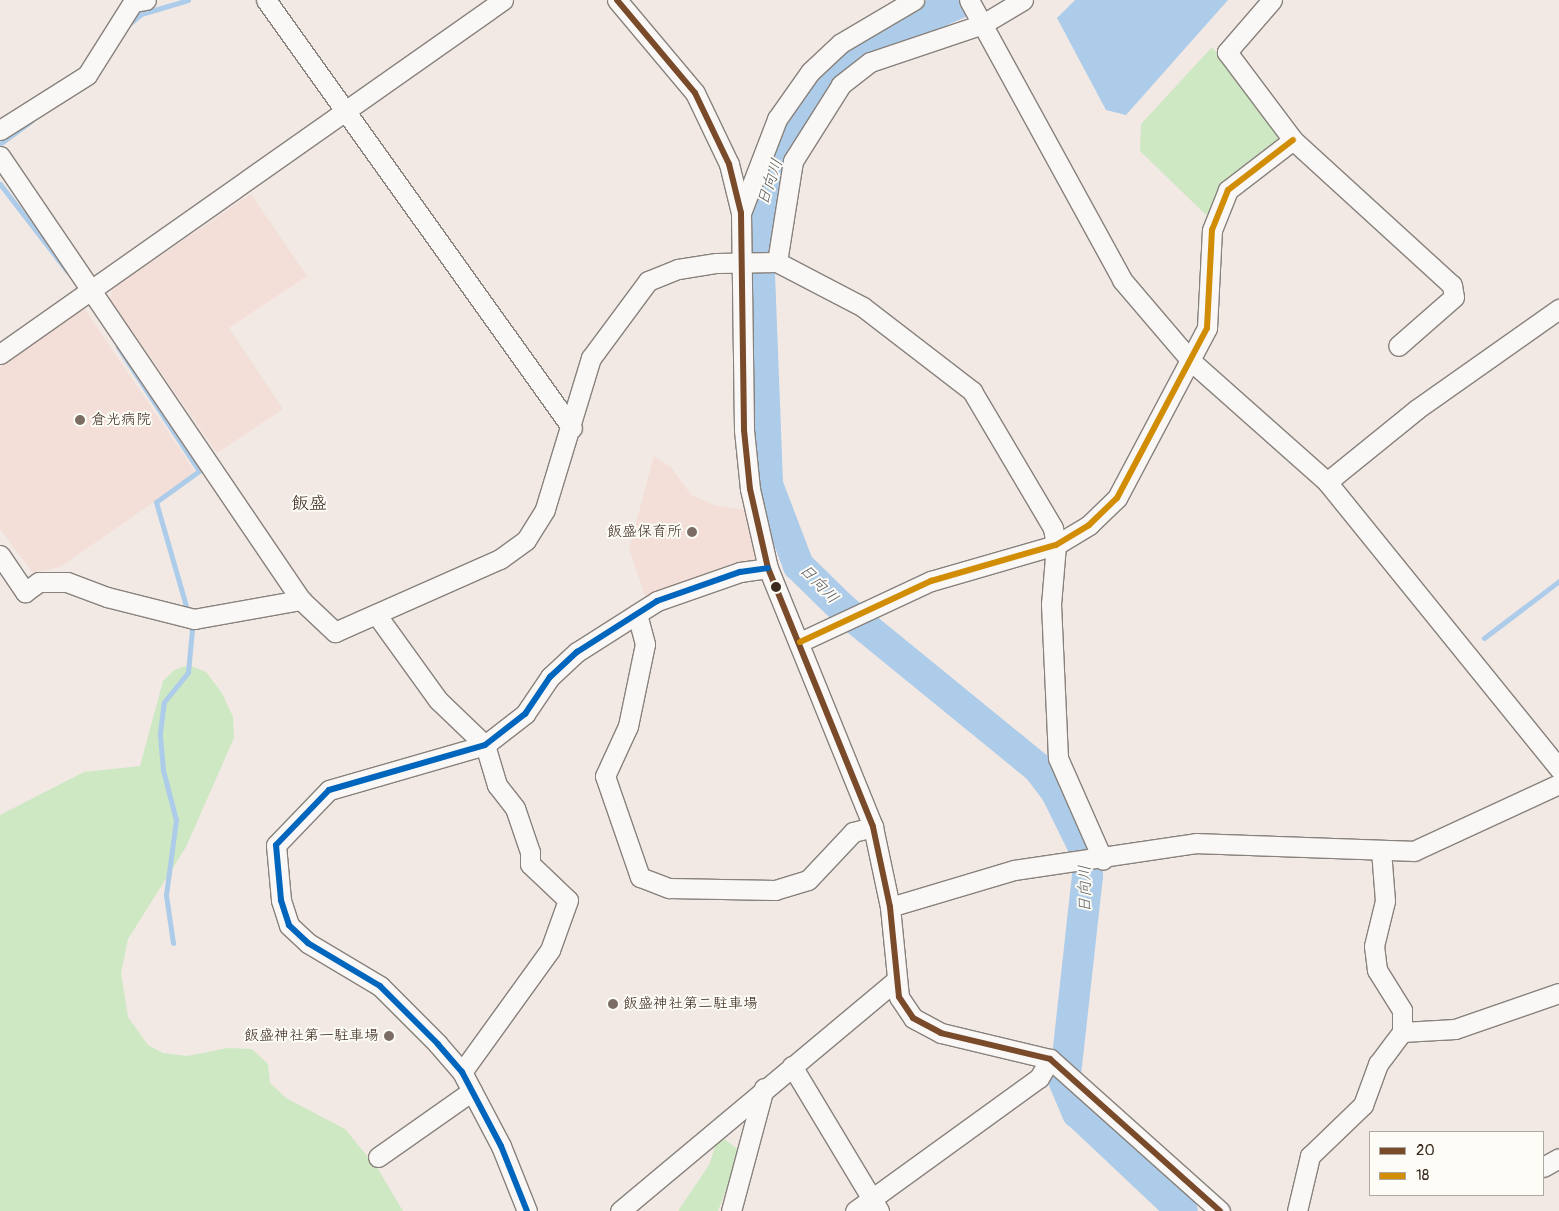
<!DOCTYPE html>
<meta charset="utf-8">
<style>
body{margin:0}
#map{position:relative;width:1559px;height:1211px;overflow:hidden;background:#f2e9e5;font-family:Pangolin,"Klee One",sans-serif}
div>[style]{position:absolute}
.built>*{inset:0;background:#f3dfd8}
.green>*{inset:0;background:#cee8c4}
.water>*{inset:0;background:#adcce9}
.stream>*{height:5px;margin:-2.5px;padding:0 2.5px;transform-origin:2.5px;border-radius:2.5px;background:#adcce9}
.river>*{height:31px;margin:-15.5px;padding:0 15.5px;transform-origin:15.5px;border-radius:15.5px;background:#adcce9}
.roads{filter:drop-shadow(1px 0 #88817c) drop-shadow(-1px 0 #88817c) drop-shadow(0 1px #88817c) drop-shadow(0 -1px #88817c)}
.minor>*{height:19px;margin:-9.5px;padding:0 9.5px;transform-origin:9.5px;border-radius:9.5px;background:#faf8f6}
.bus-1>*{height:6px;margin:-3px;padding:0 3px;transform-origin:3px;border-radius:3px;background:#7a4b2a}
.bus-2>*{height:6px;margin:-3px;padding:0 3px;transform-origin:3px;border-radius:3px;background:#d18d06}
.bus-3>*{height:6px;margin:-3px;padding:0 3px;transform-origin:3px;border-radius:3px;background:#0065bd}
.dots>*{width:14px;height:14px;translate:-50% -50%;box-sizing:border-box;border:2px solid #fdfcf7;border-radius:50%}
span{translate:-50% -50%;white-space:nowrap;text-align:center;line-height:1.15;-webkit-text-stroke:4px #fdfcf7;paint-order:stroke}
.poi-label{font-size:15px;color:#3b2a1e}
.left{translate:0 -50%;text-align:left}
.right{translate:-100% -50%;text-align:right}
.water-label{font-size:16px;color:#54575c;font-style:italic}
.quarter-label{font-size:18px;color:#3b2a1e}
.legend{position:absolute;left:1369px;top:1131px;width:175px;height:65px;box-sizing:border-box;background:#fdfcf7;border:1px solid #afa8a0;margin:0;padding:6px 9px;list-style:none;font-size:15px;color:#3b2a1e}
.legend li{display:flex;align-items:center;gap:10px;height:25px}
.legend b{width:25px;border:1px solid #afa8a0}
</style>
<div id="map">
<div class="built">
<div style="clip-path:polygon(251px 194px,307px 276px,229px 328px,283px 409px,217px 453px,110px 299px,112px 289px)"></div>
<div style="clip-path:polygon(84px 308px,196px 473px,60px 567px,33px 573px,0 529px,0 367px)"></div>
<div style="clip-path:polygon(654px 456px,671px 467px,691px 495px,714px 505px,746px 510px,757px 560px,733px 563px,645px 596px,629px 549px)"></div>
</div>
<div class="green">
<div style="clip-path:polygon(1212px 47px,1277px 131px,1278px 144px,1206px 215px,1140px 151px,1141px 124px)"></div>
<div style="clip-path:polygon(189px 665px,206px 672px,222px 693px,233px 717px,234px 738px,186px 847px,128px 939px,121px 973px,128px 1017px,148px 1045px,163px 1053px,187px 1056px,228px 1048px,252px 1049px,268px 1064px,270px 1083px,286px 1098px,345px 1129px,378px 1169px,403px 1211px,0 1211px,0 815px,84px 772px,140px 766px,163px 681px,174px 670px)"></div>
<div style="clip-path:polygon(719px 1135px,740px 1151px,718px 1211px,678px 1211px,709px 1165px)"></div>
</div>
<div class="water">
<div style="clip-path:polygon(1075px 0,1228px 0,1126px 115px,1106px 110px,1057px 18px)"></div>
</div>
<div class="stream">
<div style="left:129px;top:24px;width:16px;rotate:-40deg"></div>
<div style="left:141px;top:14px;width:49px;rotate:-16.6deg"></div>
<div style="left:1px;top:143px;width:37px;rotate:-36deg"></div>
<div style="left:0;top:184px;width:110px;rotate:52.4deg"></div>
<div style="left:118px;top:347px;width:148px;rotate:56.8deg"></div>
<div style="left:199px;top:471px;width:53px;rotate:144.2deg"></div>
<div style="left:156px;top:502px;width:108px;rotate:73.9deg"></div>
<div style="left:1484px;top:638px;width:94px;rotate:-37.2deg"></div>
<div style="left:173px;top:943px;width:49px;rotate:-98.3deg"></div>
<div style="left:166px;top:895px;width:76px;rotate:-82.4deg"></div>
<div style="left:176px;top:820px;width:52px;rotate:-104.6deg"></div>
<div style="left:163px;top:770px;width:37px;rotate:-95deg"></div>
<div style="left:160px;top:733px;width:31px;rotate:-83deg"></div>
<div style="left:164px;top:702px;width:38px;rotate:-51deg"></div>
<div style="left:188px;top:672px;width:42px;rotate:-84.6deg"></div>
</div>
<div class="river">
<div style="left:964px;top:0;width:106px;rotate:156.1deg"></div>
<div style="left:867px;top:43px;width:40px;rotate:147.1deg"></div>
<div style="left:833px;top:65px;width:35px;rotate:134deg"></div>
<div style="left:809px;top:90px;width:36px;rotate:120deg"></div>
<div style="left:791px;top:121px;width:106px;rotate:108.8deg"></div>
<div style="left:757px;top:221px;width:263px;rotate:87.8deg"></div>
<div style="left:767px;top:484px;width:87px;rotate:69.1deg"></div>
<div style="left:798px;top:565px;width:62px;rotate:44.3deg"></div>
<div style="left:842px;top:608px;width:253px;rotate:39.2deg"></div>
<div style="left:1038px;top:768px;width:30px;rotate:53deg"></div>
<div style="left:1056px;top:792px;width:66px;rotate:63.8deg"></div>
<div style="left:1085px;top:851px;width:24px;rotate:85deg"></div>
<div style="left:1087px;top:875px;width:208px;rotate:96.3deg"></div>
<div style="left:1064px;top:1082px;width:33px;rotate:67deg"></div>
<div style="left:1077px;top:1112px;width:144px;rotate:43.3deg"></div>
</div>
<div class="roads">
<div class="minor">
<div style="left:266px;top:0;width:526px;rotate:54.44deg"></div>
<div style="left:617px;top:0;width:121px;rotate:50deg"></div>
<div style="left:695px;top:93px;width:79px;rotate:64.4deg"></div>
<div style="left:729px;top:164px;width:50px;rotate:76.2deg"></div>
<div style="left:741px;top:213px;width:217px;rotate:89.2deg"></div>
<div style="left:744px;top:430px;width:59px;rotate:84.2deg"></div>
<div style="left:750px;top:489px;width:81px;rotate:77.2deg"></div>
<div style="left:768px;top:568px;width:279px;rotate:67.9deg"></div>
<div style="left:873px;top:827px;width:82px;rotate:78deg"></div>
<div style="left:890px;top:907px;width:90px;rotate:84.3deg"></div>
<div style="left:899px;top:997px;width:25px;rotate:56deg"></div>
<div style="left:913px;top:1018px;width:32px;rotate:28deg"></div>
<div style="left:941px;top:1033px;width:112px;rotate:13.4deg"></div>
<div style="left:1050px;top:1059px;width:228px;rotate:41.8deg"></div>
<div style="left:969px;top:0;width:319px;rotate:61.3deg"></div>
<div style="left:1122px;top:280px;width:108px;rotate:49.5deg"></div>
<div style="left:1192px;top:362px;width:181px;rotate:41.6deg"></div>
<div style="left:1327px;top:482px;width:369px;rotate:51deg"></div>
<div style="left:1023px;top:0;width:47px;rotate:149deg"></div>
<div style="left:983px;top:24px;width:119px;rotate:161.4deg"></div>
<div style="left:870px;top:62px;width:37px;rotate:142deg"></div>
<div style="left:841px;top:85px;width:90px;rotate:122.3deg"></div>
<div style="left:793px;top:161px;width:102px;rotate:99deg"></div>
<div style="left:777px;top:262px;width:97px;rotate:27.6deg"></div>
<div style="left:863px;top:307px;width:138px;rotate:37.6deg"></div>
<div style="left:972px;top:391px;width:159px;rotate:59.4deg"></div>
<div style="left:1053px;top:528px;width:17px;rotate:80deg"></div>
<div style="left:1056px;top:545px;width:59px;rotate:94.8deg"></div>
<div style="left:1051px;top:604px;width:154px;rotate:87.4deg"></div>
<div style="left:1058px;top:758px;width:111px;rotate:66.2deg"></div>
<div style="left:1272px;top:0;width:69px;rotate:130.9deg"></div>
<div style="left:1227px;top:52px;width:110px;rotate:53.1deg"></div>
<div style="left:1293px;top:140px;width:215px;rotate:42.4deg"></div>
<div style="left:1452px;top:285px;width:12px;rotate:81deg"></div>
<div style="left:1454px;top:297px;width:74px;rotate:138.8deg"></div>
<div style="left:0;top:130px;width:103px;rotate:-32.3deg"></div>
<div style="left:87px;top:75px;width:86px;rotate:-57.8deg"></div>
<div style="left:133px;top:2px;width:13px;rotate:-9deg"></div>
<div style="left:0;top:156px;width:536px;rotate:55.87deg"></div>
<div style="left:301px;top:600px;width:47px;rotate:43.3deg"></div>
<div style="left:335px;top:632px;width:180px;rotate:-23.9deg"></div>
<div style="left:500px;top:559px;width:32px;rotate:-36deg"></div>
<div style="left:526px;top:540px;width:36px;rotate:-58deg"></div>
<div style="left:545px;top:509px;width:158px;rotate:-73.1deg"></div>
<div style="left:591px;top:358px;width:96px;rotate:-53.5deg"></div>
<div style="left:648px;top:281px;width:32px;rotate:-22deg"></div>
<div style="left:678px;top:269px;width:39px;rotate:-9deg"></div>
<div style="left:717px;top:263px;width:60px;rotate:-1deg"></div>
<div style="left:741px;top:213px;width:101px;rotate:-69deg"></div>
<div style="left:777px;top:119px;width:57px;rotate:-54.9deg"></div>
<div style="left:810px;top:72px;width:42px;rotate:-43.1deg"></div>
<div style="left:841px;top:43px;width:85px;rotate:-30.5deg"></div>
<div style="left:0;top:354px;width:615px;rotate:-35.14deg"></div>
<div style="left:1327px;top:482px;width:116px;rotate:-39deg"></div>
<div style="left:1417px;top:409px;width:174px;rotate:-35.2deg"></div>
<div style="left:0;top:555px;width:45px;rotate:56deg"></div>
<div style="left:25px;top:592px;width:17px;rotate:-36deg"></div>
<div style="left:39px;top:582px;width:28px"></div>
<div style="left:67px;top:582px;width:43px;rotate:20.6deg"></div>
<div style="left:107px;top:597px;width:90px;rotate:14.2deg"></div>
<div style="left:194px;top:619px;width:109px;rotate:-10.1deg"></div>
<div style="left:376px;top:614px;width:106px;rotate:54.2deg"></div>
<div style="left:438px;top:700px;width:65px;rotate:43.8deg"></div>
<div style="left:485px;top:745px;width:42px;rotate:73.3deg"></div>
<div style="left:497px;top:785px;width:29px;rotate:52deg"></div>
<div style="left:515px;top:808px;width:46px;rotate:71.2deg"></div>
<div style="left:530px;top:852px;width:12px;rotate:90deg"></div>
<div style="left:530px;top:864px;width:52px;rotate:43.5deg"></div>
<div style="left:568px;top:900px;width:53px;rotate:109.8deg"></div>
<div style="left:550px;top:950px;width:150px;rotate:125.8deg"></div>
<div style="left:637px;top:614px;width:31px;rotate:75deg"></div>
<div style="left:645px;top:644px;width:84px;rotate:101.7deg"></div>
<div style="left:628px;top:726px;width:55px;rotate:114.7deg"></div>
<div style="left:605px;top:776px;width:107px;rotate:70.9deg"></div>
<div style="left:640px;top:877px;width:31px;rotate:21deg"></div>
<div style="left:669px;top:888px;width:106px;rotate:1.1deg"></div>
<div style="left:775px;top:890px;width:34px;rotate:-17deg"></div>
<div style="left:808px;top:880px;width:66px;rotate:-46.8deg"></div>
<div style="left:853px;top:832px;width:21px;rotate:-14deg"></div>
<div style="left:800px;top:642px;width:145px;rotate:-25deg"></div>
<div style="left:931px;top:581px;width:130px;rotate:-16.1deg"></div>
<div style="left:1056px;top:545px;width:39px;rotate:-31deg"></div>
<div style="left:1089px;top:525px;width:39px;rotate:-44deg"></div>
<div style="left:1117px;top:498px;width:192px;rotate:-62.1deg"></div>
<div style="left:1207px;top:328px;width:98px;rotate:-87.1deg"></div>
<div style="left:1212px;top:230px;width:43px;rotate:-68.2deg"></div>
<div style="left:1228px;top:190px;width:82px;rotate:-37.6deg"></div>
<div style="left:890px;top:907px;width:129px;rotate:-16.6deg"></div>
<div style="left:1014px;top:870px;width:184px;rotate:-8.4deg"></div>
<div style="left:1196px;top:843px;width:218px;rotate:2.1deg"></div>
<div style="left:1414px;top:851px;width:160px;rotate:-24.8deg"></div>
<div style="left:1402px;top:1032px;width:53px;rotate:-3.2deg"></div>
<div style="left:1455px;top:1029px;width:110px;rotate:-19.1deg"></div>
<div style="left:792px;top:1066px;width:169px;rotate:59deg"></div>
<div style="left:378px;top:1157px;width:115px;rotate:-35.1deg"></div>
<div style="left:1543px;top:1167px;width:18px;rotate:-29deg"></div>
<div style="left:527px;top:1211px;width:70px;rotate:-111.8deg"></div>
<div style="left:501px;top:1146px;width:84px;rotate:-117.8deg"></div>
<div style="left:462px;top:1072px;width:37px;rotate:-131deg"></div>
<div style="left:438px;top:1044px;width:82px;rotate:-135deg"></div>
<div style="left:380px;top:986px;width:84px;rotate:-149.2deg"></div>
<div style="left:308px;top:943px;width:26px;rotate:-137deg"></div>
<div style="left:289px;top:925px;width:26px;rotate:-108deg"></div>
<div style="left:281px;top:900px;width:55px;rotate:-95.2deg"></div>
<div style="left:276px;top:845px;width:76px;rotate:-46.1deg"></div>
<div style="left:329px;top:790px;width:162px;rotate:-16.1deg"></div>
<div style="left:485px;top:745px;width:51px;rotate:-37.8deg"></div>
<div style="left:525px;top:714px;width:45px;rotate:-56deg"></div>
<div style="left:550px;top:677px;width:37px;rotate:-43deg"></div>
<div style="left:577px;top:652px;width:95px;rotate:-32.5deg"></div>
<div style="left:657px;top:601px;width:88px;rotate:-19.3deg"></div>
<div style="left:740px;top:572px;width:28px;rotate:-8deg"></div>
<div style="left:620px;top:1211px;width:359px;rotate:-39.9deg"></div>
<div style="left:731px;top:1211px;width:127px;rotate:-75deg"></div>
<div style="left:855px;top:1211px;width:227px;rotate:-35.9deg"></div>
<div style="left:1039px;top:1078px;width:22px;rotate:-60deg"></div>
<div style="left:1297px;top:1211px;width:57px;rotate:-76.7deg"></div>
<div style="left:1310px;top:1156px;width:74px;rotate:-43.9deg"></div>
<div style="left:1363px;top:1105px;width:44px;rotate:-69.9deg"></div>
<div style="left:1378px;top:1064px;width:40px;rotate:-53deg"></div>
<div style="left:1402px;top:1032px;width:22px;rotate:-90deg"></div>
<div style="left:1402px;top:1010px;width:47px;rotate:-122deg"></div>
<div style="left:1377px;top:970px;width:24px;rotate:-97deg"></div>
<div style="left:1374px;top:946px;width:46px;rotate:-76.3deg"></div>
<div style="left:1385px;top:901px;width:51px;rotate:-94.5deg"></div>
</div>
</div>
<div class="bus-1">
<div style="left:617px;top:0;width:121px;rotate:50deg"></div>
<div style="left:695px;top:93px;width:79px;rotate:64.4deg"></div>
<div style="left:729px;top:164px;width:50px;rotate:76.2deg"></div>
<div style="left:741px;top:213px;width:217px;rotate:89.2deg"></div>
<div style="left:744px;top:430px;width:59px;rotate:84.2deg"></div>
<div style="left:750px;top:489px;width:81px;rotate:77.2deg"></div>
<div style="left:768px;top:568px;width:279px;rotate:67.9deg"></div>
<div style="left:873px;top:827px;width:82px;rotate:78deg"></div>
<div style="left:890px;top:907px;width:90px;rotate:84.3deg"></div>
<div style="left:899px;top:997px;width:25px;rotate:56deg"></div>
<div style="left:913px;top:1018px;width:32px;rotate:28deg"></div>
<div style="left:941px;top:1033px;width:112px;rotate:13.4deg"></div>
<div style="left:1050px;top:1059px;width:228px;rotate:41.8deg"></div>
</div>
<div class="bus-2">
<div style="left:800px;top:642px;width:145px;rotate:-25deg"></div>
<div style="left:931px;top:581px;width:130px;rotate:-16.1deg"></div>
<div style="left:1056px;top:545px;width:39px;rotate:-31deg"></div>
<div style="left:1089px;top:525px;width:39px;rotate:-44deg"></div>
<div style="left:1117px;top:498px;width:192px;rotate:-62.1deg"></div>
<div style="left:1207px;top:328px;width:98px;rotate:-87.1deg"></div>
<div style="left:1212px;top:230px;width:43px;rotate:-68.2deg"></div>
<div style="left:1228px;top:190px;width:82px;rotate:-37.6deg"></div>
</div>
<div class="bus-3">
<div style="left:527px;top:1211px;width:70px;rotate:-111.8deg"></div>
<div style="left:501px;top:1146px;width:84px;rotate:-117.8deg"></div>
<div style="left:462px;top:1072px;width:37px;rotate:-131deg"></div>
<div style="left:438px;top:1044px;width:82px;rotate:-135deg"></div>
<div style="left:380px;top:986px;width:84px;rotate:-149.2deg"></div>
<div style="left:308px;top:943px;width:26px;rotate:-137deg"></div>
<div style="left:289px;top:925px;width:26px;rotate:-108deg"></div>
<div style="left:281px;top:900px;width:55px;rotate:-95.2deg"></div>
<div style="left:276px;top:845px;width:76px;rotate:-46.1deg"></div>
<div style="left:329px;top:790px;width:162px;rotate:-16.1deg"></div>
<div style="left:485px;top:745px;width:51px;rotate:-37.8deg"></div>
<div style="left:525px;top:714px;width:45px;rotate:-56deg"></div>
<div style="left:550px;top:677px;width:37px;rotate:-43deg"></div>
<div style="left:577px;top:652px;width:95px;rotate:-32.5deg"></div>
<div style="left:657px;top:601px;width:88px;rotate:-19.3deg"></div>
<div style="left:740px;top:572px;width:28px;rotate:-8deg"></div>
</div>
<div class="dots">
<div style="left:80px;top:420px;background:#7b6d64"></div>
<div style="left:692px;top:532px;background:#7b6d64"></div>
<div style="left:776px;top:587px;background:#3b2a1e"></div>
<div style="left:613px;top:1004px;background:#7b6d64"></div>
<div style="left:389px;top:1036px;background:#7b6d64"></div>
</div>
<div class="poi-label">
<span class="left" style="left:91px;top:420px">倉光病院</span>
<span class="right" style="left:682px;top:532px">飯盛保育所</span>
<span class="left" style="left:623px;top:1004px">飯盛神社第二駐車場</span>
<span class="right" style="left:379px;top:1036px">飯盛神社第一駐車場</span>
</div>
<div class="water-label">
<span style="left:770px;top:182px;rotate:-71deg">日向川</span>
<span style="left:819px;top:584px;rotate:46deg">日向川</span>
<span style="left:1085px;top:889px;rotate:-90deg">日向川</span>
</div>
<div class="quarter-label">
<span style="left:309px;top:504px">飯盛</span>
</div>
<ul class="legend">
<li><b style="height:6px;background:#7a4b2a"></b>20</li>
<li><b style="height:6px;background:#d18d06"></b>18</li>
</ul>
</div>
